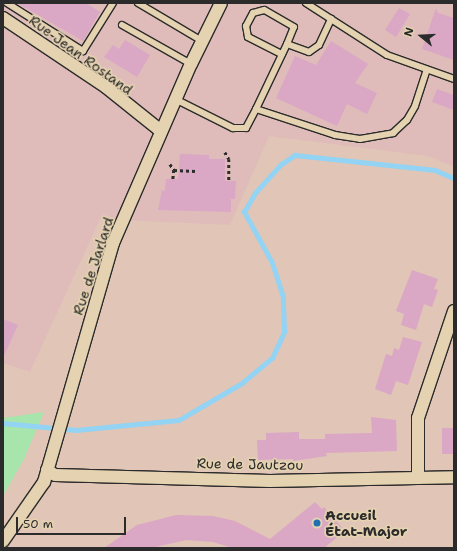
<!DOCTYPE html>
<meta charset="utf-8">
<style>
body{margin:0}
#map{position:relative;width:457px;height:551px;overflow:hidden;background:#e1c5b6;font-family:"Shantell Sans",sans-serif}
div>[style]{position:absolute}
.built>*{inset:0;background:#dfbcba}
.green>*{inset:0;background:#a8e5ac}
.stream>*{height:4.5px;margin:-2.25px;padding:0 2.25px;transform-origin:2.25px;border-radius:2.25px;background:#93d3f4}
.building>*{inset:0;background:#daa7c4}
.path>*{height:2.5px;margin-top:-1.25px;transform-origin:0;background:repeating-linear-gradient(90deg,#2b2b2b 0 3px,transparent 0 6px)}
.roads{filter:drop-shadow(1px 0 #2b2b2b) drop-shadow(-1px 0 #2b2b2b) drop-shadow(0 1px #2b2b2b) drop-shadow(0 -1px #2b2b2b)}
.service>*{height:6px;margin:-3px;padding:0 3px;transform-origin:3px;border-radius:3px;background:#e4d2b0}
.minor>*{height:12px;margin:-6px;padding:0 6px;transform-origin:6px;border-radius:6px;background:#e4d2b0}
.dots>*{width:11px;height:11px;translate:-50% -50%;box-sizing:border-box;border:2px solid #e4d2b0;border-radius:50%}
span{translate:-50% -50%;white-space:nowrap;text-align:center;line-height:1.15;-webkit-text-stroke:3.5px #e4d2b0;paint-order:stroke}
.street-label{font-size:14px;color:#2b2b2b}
.poi-label{font-size:14px;color:#2b2b2b;font-weight:700}
.left{translate:0 -50%;text-align:left}
.frame{position:absolute;inset:0;border:4px solid #2b2b2b;pointer-events:none}
.north{position:absolute;left:401px;top:16px;width:40px;height:40px;-webkit-text-stroke:3px #e4d2b0;paint-order:stroke;rotate:288deg;font-size:11px;font-weight:700;line-height:16px;text-align:center;color:#2b2b2b}
.north::after{content:'';display:block;margin:auto;width:14px;height:18px;background:#2b2b2b;clip-path:polygon(50% 0,100% 100%,50% 72%,0 100%)}
.scale{position:absolute;left:16px;top:517px;width:110px;height:18px;box-sizing:border-box;border:2px solid #2b2b2b;border-top:0;padding-left:5px;font-size:12px;line-height:14px;white-space:nowrap;color:#2b2b2b;-webkit-text-stroke:3px #e4d2b0;paint-order:stroke}
</style>
<div id="map">
<div class="built">
<div style="clip-path:polygon(3px 3px,454px 3px,454px 167px,428px 156px,269px 136px,230px 225px,100px 219px,30px 372px,3px 363px)"></div>
</div>
<div class="green">
<div style="clip-path:polygon(44px 412px,24px 459px,3px 496px,3px 418px)"></div>
</div>
<div class="stream">
<div style="left:3px;top:423px;width:73px;rotate:5.5deg"></div>
<div style="left:76px;top:430px;width:103px;rotate:-5.5deg"></div>
<div style="left:179px;top:420px;width:73px;rotate:-30.4deg"></div>
<div style="left:242px;top:383px;width:39px;rotate:-40deg"></div>
<div style="left:272px;top:358px;width:29px;rotate:-65deg"></div>
<div style="left:284px;top:332px;width:35px;rotate:-92deg"></div>
<div style="left:283px;top:297px;width:38px;rotate:-108deg"></div>
<div style="left:271px;top:261px;width:56px;rotate:-118.9deg"></div>
<div style="left:244px;top:212px;width:22px;rotate:-60deg"></div>
<div style="left:255px;top:193px;width:38px;rotate:-48deg"></div>
<div style="left:280px;top:165px;width:18px;rotate:-34deg"></div>
<div style="left:295px;top:155px;width:141px;rotate:6.1deg"></div>
<div style="left:435px;top:170px;width:21px;rotate:23deg"></div>
</div>
<div class="building">
<div style="clip-path:polygon(17px 3px,86px 3px,100px 12px,83px 41px)"></div>
<div style="clip-path:polygon(399px 8px,410px 14px,396px 37px,385px 30px)"></div>
<div style="clip-path:polygon(436px 8px,438px 13px,454px 18px,454px 60px,422px 49px)"></div>
<div style="clip-path:polygon(125px 40px,150px 55px,137px 77px,104px 57px,113px 45px,119px 49px)"></div>
<div style="clip-path:polygon(331px 41px,368px 64px,355px 83px,377px 93px,367px 114px,347px 104px,337px 126px,276px 98px,295px 56px,316px 65px)"></div>
<div style="clip-path:polygon(437px 89px,454px 95px,454px 110px,432px 102px)"></div>
<div style="clip-path:polygon(180px 154px,209px 155px,209px 159px,225px 159px,225px 181px,236px 181px,235px 199px,231px 199px,231px 212px,158px 210px,162px 190px,165px 191px,166px 179px,178px 179px)"></div>
<div style="clip-path:polygon(412px 270px,438px 279px,434px 289px,438px 290px,432px 307px,424px 304px,416px 330px,401px 325px,404px 314px,396px 311px)"></div>
<div style="clip-path:polygon(3px 319px,18px 325px,3px 358px)"></div>
<div style="clip-path:polygon(403px 337px,422px 342px,408px 385px,396px 381px,391px 395px,375px 389px,386px 354px,392px 356px,394px 348px,399px 350px)"></div>
<div style="clip-path:polygon(371px 417px,396px 420px,397px 451px,326px 453px,327px 456px,293px 461px,293px 459px,258px 460px,257px 440px,266px 440px,266px 433px,299px 432px,299px 439px,325px 439px,325px 434px,372px 433px)"></div>
<div style="clip-path:polygon(442px 428px,454px 428px,454px 454px,442px 454px)"></div>
<div style="clip-path:polygon(315px 502px,322px 509px,324px 507px,345px 531px,324px 548px,233px 548px,213px 542px,186px 540px,151px 548px,104px 548px,137px 525px,176px 515px,213px 516px,235px 521px,270px 539px)"></div>
</div>
<div class="path">
<div style="left:225px;top:152px;width:8px;rotate:60deg"></div>
<div style="left:229px;top:159px;width:22px;rotate:90deg"></div>
<div style="left:170px;top:164px;width:7px;rotate:56deg"></div>
<div style="left:174px;top:170px;width:9px;rotate:96deg"></div>
<div style="left:174px;top:170px;width:21px;rotate:3deg"></div>
</div>
<div class="roads">
<div class="service">
<div style="left:7px;top:3px;width:90px;rotate:32.3deg"></div>
<div style="left:83px;top:51px;width:57px;rotate:-58deg"></div>
<div style="left:138px;top:3px;width:74px;rotate:30.7deg"></div>
<div style="left:306px;top:3px;width:96px;rotate:32.7deg"></div>
<div style="left:387px;top:55px;width:71px;rotate:19.7deg"></div>
<div style="left:122px;top:25px;width:79px;rotate:29.5deg"></div>
<div style="left:287px;top:44px;width:23px;rotate:20deg"></div>
<div style="left:309px;top:52px;width:12px;rotate:-35deg"></div>
<div style="left:319px;top:45px;width:29px;rotate:-65deg"></div>
<div style="left:177px;top:100px;width:63px;rotate:26.6deg"></div>
<div style="left:233px;top:128px;width:13px"></div>
<div style="left:246px;top:128px;width:21px;rotate:-62deg"></div>
<div style="left:256px;top:109px;width:72px;rotate:-64.5deg"></div>
<div style="left:287px;top:44px;width:18px;rotate:-68deg"></div>
<div style="left:294px;top:27px;width:34px;rotate:-150deg"></div>
<div style="left:264px;top:10px;width:11px;rotate:165deg"></div>
<div style="left:253px;top:13px;width:15px;rotate:118deg"></div>
<div style="left:246px;top:26px;width:11px;rotate:80deg"></div>
<div style="left:248px;top:37px;width:38px;rotate:27deg"></div>
<div style="left:256px;top:109px;width:83px;rotate:18.2deg"></div>
<div style="left:335px;top:135px;width:25px;rotate:9deg"></div>
<div style="left:360px;top:139px;width:34px;rotate:-10deg"></div>
<div style="left:393px;top:133px;width:19px;rotate:-43deg"></div>
<div style="left:407px;top:120px;width:16px;rotate:-60deg"></div>
<div style="left:415px;top:106px;width:38px;rotate:-72deg"></div>
</div>
<div class="minor">
<div style="left:3px;top:18px;width:124px;rotate:33.8deg"></div>
<div style="left:106px;top:87px;width:70px;rotate:38.7deg"></div>
<div style="left:47px;top:470px;width:9px;rotate:32deg"></div>
<div style="left:55px;top:475px;width:215px;rotate:1.6deg"></div>
<div style="left:270px;top:481px;width:184px;rotate:-1.2deg"></div>
<div style="left:418px;top:478px;width:60px;rotate:-90deg"></div>
<div style="left:418px;top:418px;width:113px;rotate:-71.4deg"></div>
<div style="left:3px;top:541px;width:72px;rotate:-55.2deg"></div>
<div style="left:44px;top:482px;width:249px;rotate:-73.9deg"></div>
<div style="left:113px;top:243px;width:195px;rotate:-66.5deg"></div>
<div style="left:191px;top:64px;width:68px;rotate:-63.8deg"></div>
</div>
</div>
<div class="dots">
<div style="left:317px;top:523px;background:#1f6fb2"></div>
</div>
<div class="street-label">
<span style="left:81px;top:55px;rotate:36deg">Rue Jean Rostand</span>
<span style="left:93px;top:266px;rotate:-72deg">Rue de Jarlard</span>
<span style="left:250px;top:464px;rotate:1deg">Rue de Jautzou</span>
</div>
<div class="poi-label">
<span class="left" style="left:325px;top:523px">Accueil<br>État-Major</span>
</div>
<div class="frame"></div>
<div class="north">N</div>
<div class="scale">50 m</div>
</div>
